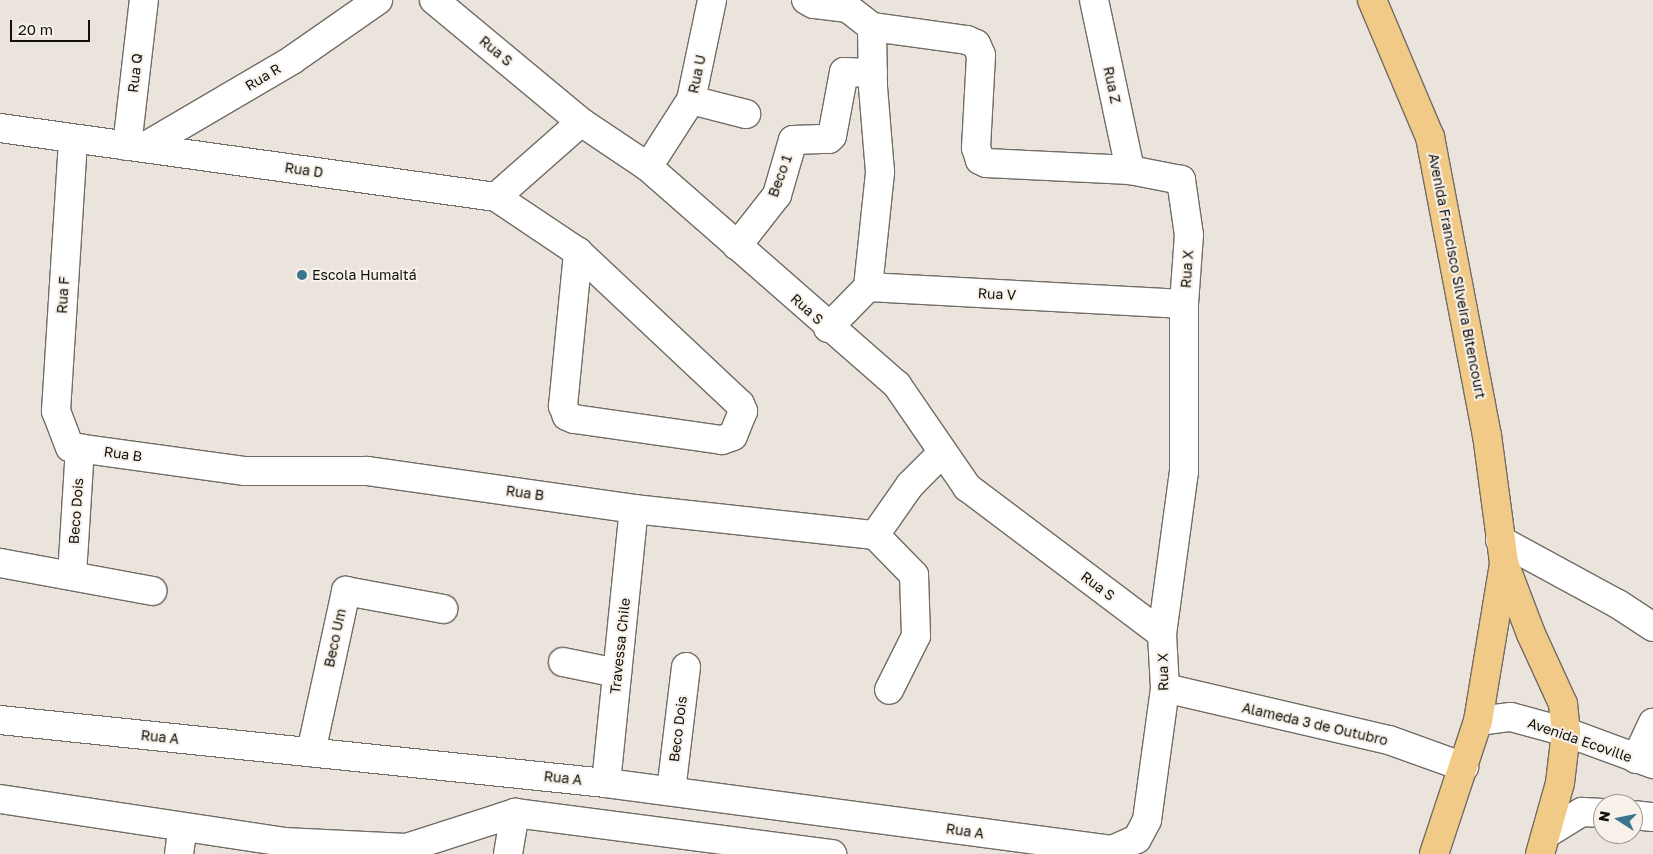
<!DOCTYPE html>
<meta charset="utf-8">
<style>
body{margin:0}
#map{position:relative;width:1653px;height:854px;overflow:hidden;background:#eae4dc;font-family:"Golos Text",sans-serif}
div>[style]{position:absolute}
.roads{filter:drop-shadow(1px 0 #716c65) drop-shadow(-1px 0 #716c65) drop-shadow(0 1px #716c65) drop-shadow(0 -1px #716c65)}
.minor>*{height:28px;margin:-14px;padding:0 14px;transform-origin:14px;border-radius:14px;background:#fff}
.major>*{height:28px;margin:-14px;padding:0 14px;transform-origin:14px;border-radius:14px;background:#f2ca88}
.dots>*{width:14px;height:14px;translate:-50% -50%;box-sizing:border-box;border:2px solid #f7f1e9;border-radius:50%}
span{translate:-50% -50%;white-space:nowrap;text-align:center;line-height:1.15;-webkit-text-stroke:4px #f7f1e9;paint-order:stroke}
.street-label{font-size:14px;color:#12100d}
.poi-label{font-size:14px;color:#12100d}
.left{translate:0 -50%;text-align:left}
.north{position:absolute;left:1593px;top:794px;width:50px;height:50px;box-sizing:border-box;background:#f7f1e9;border:1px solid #9b9791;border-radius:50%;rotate:281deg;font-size:14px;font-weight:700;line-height:20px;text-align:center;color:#12100d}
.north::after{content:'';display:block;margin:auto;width:18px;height:22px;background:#3a768e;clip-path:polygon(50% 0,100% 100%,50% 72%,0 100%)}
.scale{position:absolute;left:10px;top:20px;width:80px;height:22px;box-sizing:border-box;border:2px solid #12100d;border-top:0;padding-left:6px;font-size:15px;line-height:18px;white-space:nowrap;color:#12100d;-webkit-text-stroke:4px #f7f1e9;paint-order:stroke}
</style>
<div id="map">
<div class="roads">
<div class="minor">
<div style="left:434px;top:0;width:191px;rotate:39.7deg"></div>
<div style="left:581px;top:122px;width:81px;rotate:33.9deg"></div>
<div style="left:648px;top:167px;width:331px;rotate:41.2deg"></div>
<div style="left:897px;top:385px;width:124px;rotate:55.5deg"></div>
<div style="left:967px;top:487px;width:244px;rotate:37deg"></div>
<div style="left:1094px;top:0;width:174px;rotate:78deg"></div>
<div style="left:691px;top:100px;width:57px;rotate:14.3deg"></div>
<div style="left:0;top:128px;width:501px;rotate:7.92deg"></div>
<div style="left:496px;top:197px;width:99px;rotate:33.9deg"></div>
<div style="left:578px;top:252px;width:222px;rotate:43.2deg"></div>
<div style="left:740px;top:404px;width:8px;rotate:67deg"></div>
<div style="left:743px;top:411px;width:27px;rotate:112deg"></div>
<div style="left:733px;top:436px;width:12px;rotate:160deg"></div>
<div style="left:722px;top:440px;width:149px;rotate:-171.9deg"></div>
<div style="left:574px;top:419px;width:8px;rotate:-157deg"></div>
<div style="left:567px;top:416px;width:11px;rotate:-112deg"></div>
<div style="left:563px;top:406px;width:155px;rotate:-84.4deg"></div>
<div style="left:73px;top:141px;width:271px;rotate:93.6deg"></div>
<div style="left:56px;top:411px;width:39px;rotate:69deg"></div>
<div style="left:70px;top:447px;width:177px;rotate:7.8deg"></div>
<div style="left:245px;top:471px;width:123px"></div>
<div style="left:368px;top:471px;width:269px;rotate:8.1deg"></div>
<div style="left:634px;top:509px;width:242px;rotate:6.2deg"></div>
<div style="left:875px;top:535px;width:61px;rotate:-55deg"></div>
<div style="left:910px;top:485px;width:45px;rotate:-45deg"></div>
<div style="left:127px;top:146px;width:147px;rotate:-83.4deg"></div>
<div style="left:144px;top:147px;width:172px;rotate:-30.4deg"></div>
<div style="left:292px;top:60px;width:105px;rotate:-34.9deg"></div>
<div style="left:648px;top:167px;width:80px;rotate:-57.3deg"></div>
<div style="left:691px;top:100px;width:102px;rotate:-78.1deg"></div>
<div style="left:496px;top:197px;width:113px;rotate:-41.4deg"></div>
<div style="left:737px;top:246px;width:65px;rotate:-51.9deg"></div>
<div style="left:777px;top:195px;width:57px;rotate:-73.8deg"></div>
<div style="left:793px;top:140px;width:36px;rotate:-2deg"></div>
<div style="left:829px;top:139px;width:4px;rotate:-45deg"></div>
<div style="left:832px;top:136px;width:65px;rotate:-79.4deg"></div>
<div style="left:844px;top:72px;width:29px;rotate:2deg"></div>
<div style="left:868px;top:287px;width:116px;rotate:-84deg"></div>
<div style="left:880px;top:172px;width:85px;rotate:-94.7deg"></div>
<div style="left:873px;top:87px;width:60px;rotate:-91deg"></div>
<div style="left:828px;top:328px;width:57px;rotate:-45.7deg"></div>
<div style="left:868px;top:287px;width:316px;rotate:3.1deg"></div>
<div style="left:875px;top:535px;width:56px;rotate:45.7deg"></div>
<div style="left:914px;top:575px;width:61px;rotate:88.1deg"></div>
<div style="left:916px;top:636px;width:60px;rotate:116.6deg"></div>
<div style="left:1500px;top:540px;width:134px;rotate:28.5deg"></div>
<div style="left:1618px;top:604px;width:42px;rotate:33.3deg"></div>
<div style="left:0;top:563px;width:155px;rotate:10.4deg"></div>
<div style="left:72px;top:575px;width:127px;rotate:-86.4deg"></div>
<div style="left:563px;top:662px;width:55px;rotate:11.5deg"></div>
<div style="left:1165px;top:688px;width:230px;rotate:13.1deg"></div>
<div style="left:1389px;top:740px;width:80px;rotate:19.8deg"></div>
<div style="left:0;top:720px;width:609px;rotate:5.94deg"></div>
<div style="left:606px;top:783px;width:510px;rotate:7.54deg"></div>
<div style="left:1112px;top:850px;width:27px;rotate:-24deg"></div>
<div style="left:1137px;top:839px;width:21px;rotate:-62deg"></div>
<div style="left:1147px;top:820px;width:133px;rotate:-82.2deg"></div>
<div style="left:1165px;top:688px;width:54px;rotate:-93.2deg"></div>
<div style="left:1162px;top:634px;width:163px;rotate:-82.3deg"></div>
<div style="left:1184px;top:472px;width:168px;rotate:-90deg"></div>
<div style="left:1184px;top:304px;width:69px;rotate:-85.9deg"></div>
<div style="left:1189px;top:235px;width:56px;rotate:-98.3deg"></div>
<div style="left:1181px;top:180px;width:52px;rotate:-168.9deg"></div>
<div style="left:1130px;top:170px;width:144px;rotate:-177.2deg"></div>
<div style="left:986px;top:163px;width:7px;rotate:-153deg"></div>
<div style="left:980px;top:160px;width:13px;rotate:-108deg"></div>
<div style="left:976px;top:148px;width:93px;rotate:-86.9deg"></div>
<div style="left:981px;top:55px;width:12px;rotate:-114deg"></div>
<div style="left:976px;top:44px;width:10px;rotate:-156deg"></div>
<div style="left:967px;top:40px;width:96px;rotate:-172.2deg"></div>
<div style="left:872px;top:27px;width:31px;rotate:-142deg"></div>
<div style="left:848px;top:8px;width:35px;rotate:-173deg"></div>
<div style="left:813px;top:4px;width:8px;rotate:-150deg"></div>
<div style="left:1478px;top:721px;width:33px;rotate:-7deg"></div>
<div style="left:1511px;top:717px;width:57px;rotate:15.3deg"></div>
<div style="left:1566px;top:732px;width:93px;rotate:20.2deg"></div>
<div style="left:311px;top:752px;width:165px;rotate:-77.7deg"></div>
<div style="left:346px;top:591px;width:99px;rotate:10.5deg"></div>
<div style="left:1636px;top:759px;width:40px;rotate:-65deg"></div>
<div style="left:606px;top:783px;width:275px;rotate:-84.2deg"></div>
<div style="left:671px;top:791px;width:125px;rotate:-83.1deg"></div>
<div style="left:0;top:799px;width:287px;rotate:8.6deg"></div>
<div style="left:284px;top:842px;width:122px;rotate:2.8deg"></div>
<div style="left:406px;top:848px;width:114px;rotate:-17.8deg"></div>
<div style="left:515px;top:813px;width:320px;rotate:7.4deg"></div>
<div style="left:1633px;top:815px;width:20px;rotate:6deg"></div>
<div style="left:1548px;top:833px;width:40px;rotate:-32deg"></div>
<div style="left:1582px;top:812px;width:21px;rotate:3deg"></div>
<div style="left:179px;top:854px;width:27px;rotate:-82deg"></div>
<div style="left:508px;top:854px;width:42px;rotate:-80.3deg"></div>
</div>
<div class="major">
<div style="left:1372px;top:0;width:149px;rotate:67.1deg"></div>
<div style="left:1430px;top:137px;width:303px;rotate:79.2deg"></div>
<div style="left:1487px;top:435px;width:129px;rotate:82.4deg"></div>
<div style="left:1504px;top:563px;width:76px;rotate:69.2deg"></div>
<div style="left:1531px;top:634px;width:77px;rotate:65.4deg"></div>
<div style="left:1563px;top:704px;width:28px;rotate:84deg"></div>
<div style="left:1566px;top:732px;width:51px;rotate:96.7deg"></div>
<div style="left:1560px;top:783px;width:74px;rotate:105.7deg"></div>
<div style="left:1434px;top:854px;width:140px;rotate:-71.7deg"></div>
<div style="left:1478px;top:721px;width:159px;rotate:-80.6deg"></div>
</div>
</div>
<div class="dots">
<div style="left:302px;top:275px;background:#3a768e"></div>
</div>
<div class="street-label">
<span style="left:496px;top:51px;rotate:40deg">Rua S</span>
<span style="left:135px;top:73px;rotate:-83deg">Rua Q</span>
<span style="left:697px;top:74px;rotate:-78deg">Rua U</span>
<span style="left:263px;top:77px;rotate:-31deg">Rua R</span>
<span style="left:1112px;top:85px;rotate:78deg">Rua Z</span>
<span style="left:304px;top:170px;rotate:8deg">Rua D</span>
<span style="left:780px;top:176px;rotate:-70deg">Beco 1</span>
<span style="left:1187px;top:269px;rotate:-86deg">Rua X</span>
<span style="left:1457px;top:276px;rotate:79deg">Avenida Francisco Silveira Bitencourt</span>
<span style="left:997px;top:294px;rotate:3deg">Rua V</span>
<span style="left:63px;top:295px;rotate:-86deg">Rua F</span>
<span style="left:807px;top:309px;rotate:42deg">Rua S</span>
<span style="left:123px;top:454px;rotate:8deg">Rua B</span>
<span style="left:525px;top:493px;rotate:8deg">Rua B</span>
<span style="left:76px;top:511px;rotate:-86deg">Beco Dois</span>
<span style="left:1098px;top:586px;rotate:37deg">Rua S</span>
<span style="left:335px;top:638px;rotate:-78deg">Beco Um</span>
<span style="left:620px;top:646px;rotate:-84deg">Travessa Chile</span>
<span style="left:1163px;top:672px;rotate:-91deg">Rua X</span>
<span style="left:1315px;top:724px;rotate:13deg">Alameda 3 de Outubro</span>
<span style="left:678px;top:729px;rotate:-83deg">Beco Dois</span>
<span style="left:160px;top:737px;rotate:6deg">Rua A</span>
<span style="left:1580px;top:740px;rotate:19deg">Avenida Ecoville</span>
<span style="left:563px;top:778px;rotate:6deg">Rua A</span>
<span style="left:965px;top:831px;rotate:8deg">Rua A</span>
</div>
<div class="poi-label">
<span class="left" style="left:312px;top:275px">Escola Humaitá</span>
</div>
<div class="north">N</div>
<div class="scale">20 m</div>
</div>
